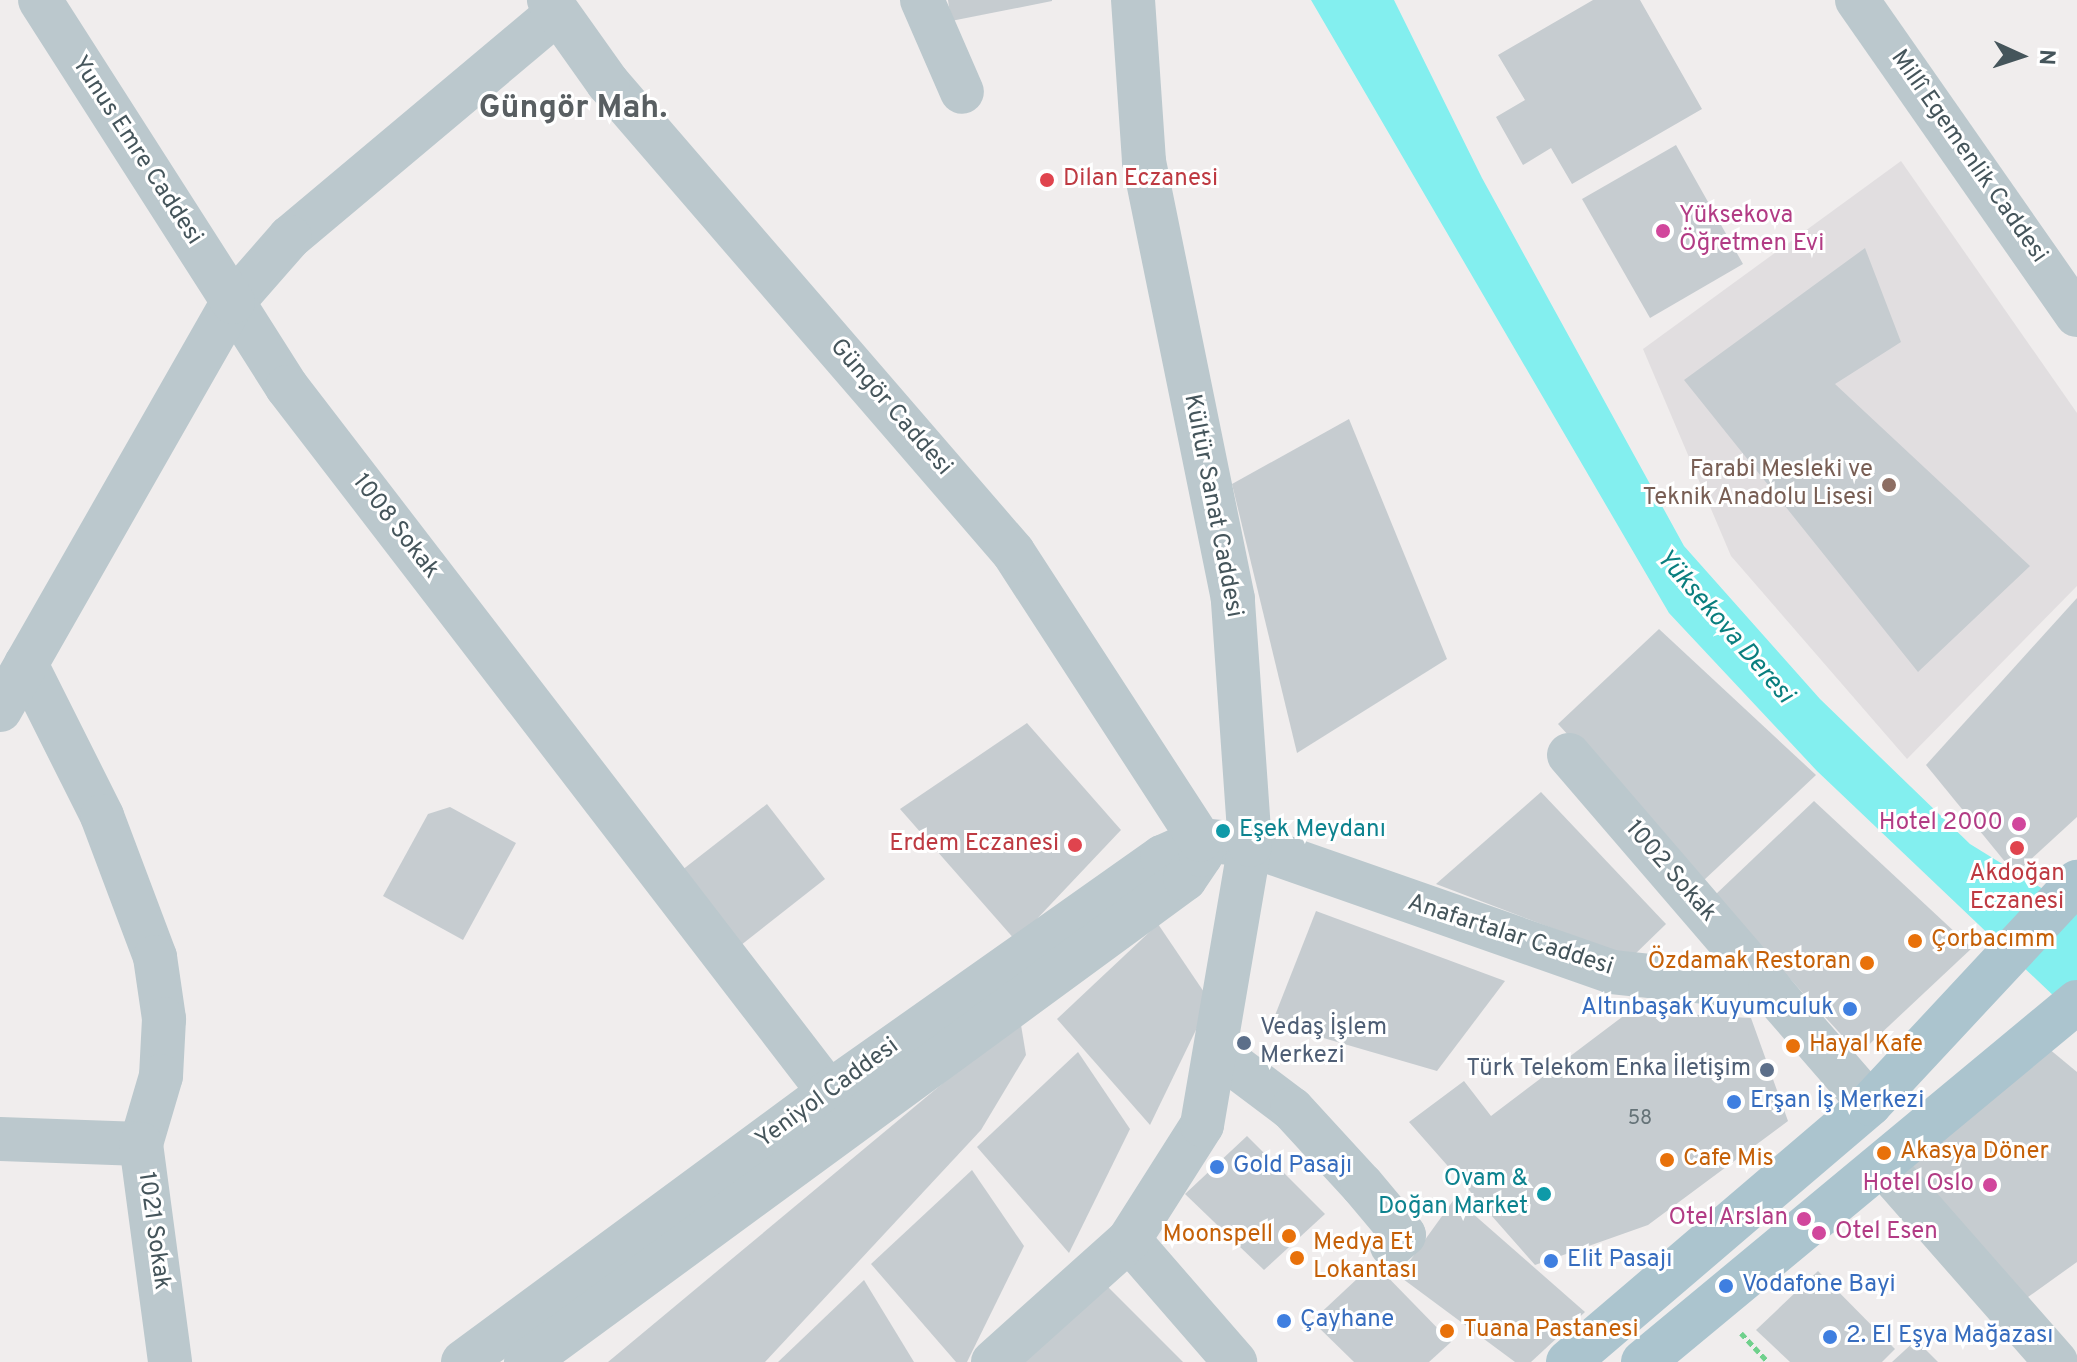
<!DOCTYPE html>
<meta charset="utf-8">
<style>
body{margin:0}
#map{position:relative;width:2077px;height:1362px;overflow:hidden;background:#f0eded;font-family:Overpass,sans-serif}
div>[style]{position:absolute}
.education>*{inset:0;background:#e1dee0}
.water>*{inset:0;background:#83efef}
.building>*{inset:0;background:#c6ccd0}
.path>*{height:5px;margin-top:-2.5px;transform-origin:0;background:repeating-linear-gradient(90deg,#6fd08c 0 6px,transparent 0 10px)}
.minor>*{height:44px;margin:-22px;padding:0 22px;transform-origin:22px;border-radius:22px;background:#bbc8cd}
.major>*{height:44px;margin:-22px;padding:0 22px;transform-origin:22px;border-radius:22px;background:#abc4ce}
.dots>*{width:22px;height:22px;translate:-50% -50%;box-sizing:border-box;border:4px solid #fff;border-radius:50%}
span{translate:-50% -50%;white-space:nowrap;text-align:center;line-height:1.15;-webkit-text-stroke:6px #fff;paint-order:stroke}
.number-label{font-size:20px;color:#657378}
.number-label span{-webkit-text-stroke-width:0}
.street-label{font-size:24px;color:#45555b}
.health-label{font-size:24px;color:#be3a42}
.left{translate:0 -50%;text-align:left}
.right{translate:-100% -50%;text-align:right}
.hotel-label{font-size:24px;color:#b23c85}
.education-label{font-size:24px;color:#785e54}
.culture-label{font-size:24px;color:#0d838f}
.food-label{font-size:24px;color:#c56008}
.shop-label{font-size:24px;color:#366cbe}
.service-label{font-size:24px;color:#4e5e75}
.water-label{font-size:26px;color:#097e7e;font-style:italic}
.district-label{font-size:32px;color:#595f62;font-weight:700}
.north{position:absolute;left:1981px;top:16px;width:80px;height:80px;-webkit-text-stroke:6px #fff;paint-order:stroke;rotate:93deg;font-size:22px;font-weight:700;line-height:32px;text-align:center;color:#45555b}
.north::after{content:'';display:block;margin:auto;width:28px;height:36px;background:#45555b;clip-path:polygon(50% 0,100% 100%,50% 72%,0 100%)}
</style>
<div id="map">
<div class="education">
<div style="clip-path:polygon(1901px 161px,2077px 413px,2077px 586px,1907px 759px,1731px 556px,1643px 349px)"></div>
</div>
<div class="water">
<div style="clip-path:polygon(1311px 0,1394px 0,1482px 178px,1684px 546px,1820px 699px,1970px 844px,2077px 910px,2077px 1018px,1817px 771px,1669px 613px)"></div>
</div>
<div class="building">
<div style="clip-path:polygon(948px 0,1052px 0,1052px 1px,951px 21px)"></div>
<div style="clip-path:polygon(1593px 0,1640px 0,1702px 109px,1572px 184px,1551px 148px,1523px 165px,1496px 117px,1525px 100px,1498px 55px)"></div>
<div style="clip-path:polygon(1676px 145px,1743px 264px,1650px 318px,1582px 199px)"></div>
<div style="clip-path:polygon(1865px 248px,1901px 342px,1835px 384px,2030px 566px,1918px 672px,1684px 380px)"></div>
<div style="clip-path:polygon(1349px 419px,1447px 659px,1297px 753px,1232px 484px)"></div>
<div style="clip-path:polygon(2077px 598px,2077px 817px,2015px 874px,1926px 765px)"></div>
<div style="clip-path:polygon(1659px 629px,1816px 775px,1703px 881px,1558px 724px)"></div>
<div style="clip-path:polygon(1027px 723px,1121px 830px,1016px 941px,900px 809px)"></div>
<div style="clip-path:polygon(1541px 792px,1666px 924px,1631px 958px,1436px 884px)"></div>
<div style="clip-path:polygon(1814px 801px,1972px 948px,1859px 1054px,1714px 896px)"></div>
<div style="clip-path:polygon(767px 804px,825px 879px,736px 949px,677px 874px)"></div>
<div style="clip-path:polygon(450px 807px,516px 843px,463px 940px,383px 896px,428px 814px)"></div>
<div style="clip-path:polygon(1316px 911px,1505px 981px,1437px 1071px,1272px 1023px)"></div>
<div style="clip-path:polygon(1158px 924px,1210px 1001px,1150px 1125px,1057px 1019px)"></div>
<div style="clip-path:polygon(1630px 1011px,1751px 1018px,1788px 1121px,1648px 1225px,1535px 1265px,1409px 1122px,1464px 1081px,1491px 1116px)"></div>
<div style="clip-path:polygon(1020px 1019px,1026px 1055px,981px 1130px,765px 1362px,608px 1362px)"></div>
<div style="clip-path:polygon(2048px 1048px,2077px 1072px,2077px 1262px,2021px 1302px,1905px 1161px)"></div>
<div style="clip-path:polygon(1078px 1052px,1130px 1129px,1069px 1253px,977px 1147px)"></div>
<div style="clip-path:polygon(1247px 1136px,1325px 1214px,1264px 1270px,1185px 1194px)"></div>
<div style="clip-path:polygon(972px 1170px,1024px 1246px,967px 1362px,956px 1362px,871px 1264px)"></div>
<div style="clip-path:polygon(1455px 1198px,1585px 1312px,1531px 1362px,1515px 1362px,1399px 1276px)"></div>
<div style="clip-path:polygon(1374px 1263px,1451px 1342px,1429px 1362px,1354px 1362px,1312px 1321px)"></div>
<div style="clip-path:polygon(1818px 1271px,1895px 1349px,1882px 1362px,1790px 1362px,1756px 1330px)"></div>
<div style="clip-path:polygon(1099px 1278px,1183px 1362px,1022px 1362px)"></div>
<div style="clip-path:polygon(864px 1280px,914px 1362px,778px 1362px)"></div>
<div style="clip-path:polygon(1916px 1340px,1938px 1362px,1892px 1362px)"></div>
</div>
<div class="path">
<div style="left:1741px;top:1333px;width:40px;rotate:47deg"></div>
</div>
<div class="minor">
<div style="left:922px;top:0;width:100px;rotate:66.5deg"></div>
<div style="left:1857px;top:0;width:384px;rotate:55.1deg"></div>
<div style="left:557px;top:13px;width:349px;rotate:140deg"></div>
<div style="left:290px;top:237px;width:86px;rotate:131.2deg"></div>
<div style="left:233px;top:302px;width:101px;rotate:57.6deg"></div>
<div style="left:287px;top:387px;width:889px;rotate:52.45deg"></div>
<div style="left:26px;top:664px;width:170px;rotate:63.4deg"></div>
<div style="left:102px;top:816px;width:151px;rotate:69.4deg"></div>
<div style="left:155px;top:957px;width:63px;rotate:81.7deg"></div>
<div style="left:164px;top:1019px;width:57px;rotate:93deg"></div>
<div style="left:161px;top:1076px;width:71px;rotate:106.4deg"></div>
<div style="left:0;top:710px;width:470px;rotate:-60.3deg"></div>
<div style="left:233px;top:302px;width:358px;rotate:-122.6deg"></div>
<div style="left:1569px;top:755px;width:308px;rotate:49.3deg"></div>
<div style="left:1216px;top:1052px;width:95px;rotate:36.9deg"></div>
<div style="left:1292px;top:1109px;width:103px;rotate:47.4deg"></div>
<div style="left:1362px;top:1185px;width:65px;rotate:50deg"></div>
<div style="left:1404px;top:1235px;width:16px;rotate:140deg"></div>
<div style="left:0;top:1139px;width:141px;rotate:2deg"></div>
<div style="left:141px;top:1144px;width:220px;rotate:82.4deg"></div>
<div style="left:1883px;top:1165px;width:262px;rotate:48.7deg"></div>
<div style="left:1129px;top:1240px;width:162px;rotate:49deg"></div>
<div style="left:463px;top:1362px;width:455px;rotate:-36.4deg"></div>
<div style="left:829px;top:1092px;width:408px;rotate:-35.2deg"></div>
<div style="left:1162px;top:857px;width:42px;rotate:-24.1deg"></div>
<div style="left:1200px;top:840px;width:50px;rotate:5.7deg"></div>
<div style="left:1250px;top:845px;width:384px;rotate:19.3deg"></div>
<div style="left:1612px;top:972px;width:159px;rotate:6.1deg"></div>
<div style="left:1770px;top:989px;width:152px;rotate:49deg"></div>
<div style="left:526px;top:1362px;width:817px;rotate:-36.24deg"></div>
<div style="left:1185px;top:879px;width:29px;rotate:-56deg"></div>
<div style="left:1201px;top:855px;width:15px;rotate:-94deg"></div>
<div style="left:1200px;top:840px;width:343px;rotate:-123deg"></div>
<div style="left:1013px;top:552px;width:620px;rotate:-130.81deg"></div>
<div style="left:608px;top:83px;width:102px;rotate:-125.4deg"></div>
<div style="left:993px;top:1362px;width:183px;rotate:-41.9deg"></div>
<div style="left:1129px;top:1240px;width:136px;rotate:-57.6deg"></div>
<div style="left:1202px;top:1125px;width:284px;rotate:-80.3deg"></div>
<div style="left:1250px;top:845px;width:247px;rotate:-94deg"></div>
<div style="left:1233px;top:599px;width:447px;rotate:-101.5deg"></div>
<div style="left:1144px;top:161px;width:161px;rotate:-93.9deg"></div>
</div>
<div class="major">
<div style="left:1568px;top:1362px;width:397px;rotate:-40.5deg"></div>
<div style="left:1870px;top:1104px;width:304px;rotate:-47deg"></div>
<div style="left:1643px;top:1362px;width:564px;rotate:-39.68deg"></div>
</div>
<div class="dots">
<div style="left:1047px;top:180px;background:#e0444e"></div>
<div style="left:1663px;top:231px;background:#d1479c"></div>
<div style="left:1889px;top:485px;background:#8d6e63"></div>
<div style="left:2019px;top:824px;background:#d1479c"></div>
<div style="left:1223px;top:831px;background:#0f9aa8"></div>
<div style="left:1075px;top:845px;background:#e0444e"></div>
<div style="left:2017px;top:848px;background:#e0444e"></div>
<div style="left:1915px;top:941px;background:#e8710a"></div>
<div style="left:1867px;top:963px;background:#e8710a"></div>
<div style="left:1850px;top:1009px;background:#3f7fe0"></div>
<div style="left:1244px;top:1043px;background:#5c6f8a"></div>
<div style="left:1793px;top:1046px;background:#e8710a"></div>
<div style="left:1767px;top:1070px;background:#5c6f8a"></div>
<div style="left:1734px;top:1102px;background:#3f7fe0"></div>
<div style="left:1884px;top:1153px;background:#e8710a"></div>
<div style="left:1667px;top:1160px;background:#e8710a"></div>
<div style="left:1217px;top:1167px;background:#3f7fe0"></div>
<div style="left:1990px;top:1185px;background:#d1479c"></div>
<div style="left:1544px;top:1194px;background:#0f9aa8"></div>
<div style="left:1804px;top:1219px;background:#d1479c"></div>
<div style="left:1819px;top:1233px;background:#d1479c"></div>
<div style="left:1289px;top:1236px;background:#e8710a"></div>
<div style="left:1297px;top:1258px;background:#e8710a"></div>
<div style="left:1551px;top:1261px;background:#3f7fe0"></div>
<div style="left:1726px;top:1286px;background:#3f7fe0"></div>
<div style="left:1284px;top:1321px;background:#3f7fe0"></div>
<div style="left:1447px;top:1331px;background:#e8710a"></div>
<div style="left:1830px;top:1337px;background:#3f7fe0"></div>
</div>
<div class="number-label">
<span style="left:1640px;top:1119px">58</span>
</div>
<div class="street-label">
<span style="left:136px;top:151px;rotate:57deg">Yunus Emre Caddesi</span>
<span style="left:1968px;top:157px;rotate:55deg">Millî Egemenlik Caddesi</span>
<span style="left:890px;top:408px;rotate:49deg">Güngör Caddesi</span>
<span style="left:1212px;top:506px;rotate:79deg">Kültür Sanat Caddesi</span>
<span style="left:395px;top:527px;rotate:52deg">1008 Sokak</span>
<span style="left:1670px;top:872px;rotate:49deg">1002 Sokak</span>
<span style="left:1510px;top:936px;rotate:18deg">Anafartalar Caddesi</span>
<span style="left:828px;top:1094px;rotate:-36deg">Yeniyol Caddesi</span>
<span style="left:153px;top:1231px;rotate:82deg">1021 Sokak</span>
</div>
<div class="health-label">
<span class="left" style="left:1063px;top:180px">Dilan Eczanesi</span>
<span class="right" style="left:1059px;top:845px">Erdem Eczanesi</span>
<span style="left:2017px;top:889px">Akdoğan<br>Eczanesi</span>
</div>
<div class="hotel-label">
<span class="left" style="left:1679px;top:231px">Yüksekova<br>Öğretmen Evi</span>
<span class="right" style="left:2003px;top:824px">Hotel 2000</span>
<span class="right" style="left:1974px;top:1185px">Hotel Oslo</span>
<span class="right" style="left:1788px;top:1219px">Otel Arslan</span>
<span class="left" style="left:1835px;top:1233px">Otel Esen</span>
</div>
<div class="education-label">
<span class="right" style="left:1873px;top:485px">Farabi Mesleki ve<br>Teknik Anadolu Lisesi</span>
</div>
<div class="culture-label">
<span class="left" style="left:1239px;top:831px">Eşek Meydanı</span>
<span class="right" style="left:1528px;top:1194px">Ovam &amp;<br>Doğan Market</span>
</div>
<div class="food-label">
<span class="left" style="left:1931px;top:941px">Çorbacımm</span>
<span class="right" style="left:1851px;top:963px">Özdamak Restoran</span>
<span class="left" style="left:1809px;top:1046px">Hayal Kafe</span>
<span class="left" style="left:1900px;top:1153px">Akasya Döner</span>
<span class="left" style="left:1683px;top:1160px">Cafe Mis</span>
<span class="right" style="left:1273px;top:1236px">Moonspell</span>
<span class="left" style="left:1313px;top:1258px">Medya Et<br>Lokantası</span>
<span class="left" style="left:1463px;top:1331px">Tuana Pastanesi</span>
</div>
<div class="shop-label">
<span class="right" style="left:1834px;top:1009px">Altınbaşak Kuyumculuk</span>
<span class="left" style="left:1750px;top:1102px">Erşan İş Merkezi</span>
<span class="left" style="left:1233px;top:1167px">Gold Pasajı</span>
<span class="left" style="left:1567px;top:1261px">Elit Pasajı</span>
<span class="left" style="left:1742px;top:1286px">Vodafone Bayi</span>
<span class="left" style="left:1300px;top:1321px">Çayhane</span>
<span class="left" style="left:1846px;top:1337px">2. El Eşya Mağazası</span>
</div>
<div class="service-label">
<span class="left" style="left:1260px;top:1043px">Vedaş İşlem<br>Merkezi</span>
<span class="right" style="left:1751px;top:1070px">Türk Telekom Enka İletişim</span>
</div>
<div class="water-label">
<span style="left:1724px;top:627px;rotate:49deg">Yüksekova Deresi</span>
</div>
<div class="district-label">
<span style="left:573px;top:109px">Güngör Mah.</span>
</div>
<div class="north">N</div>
</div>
